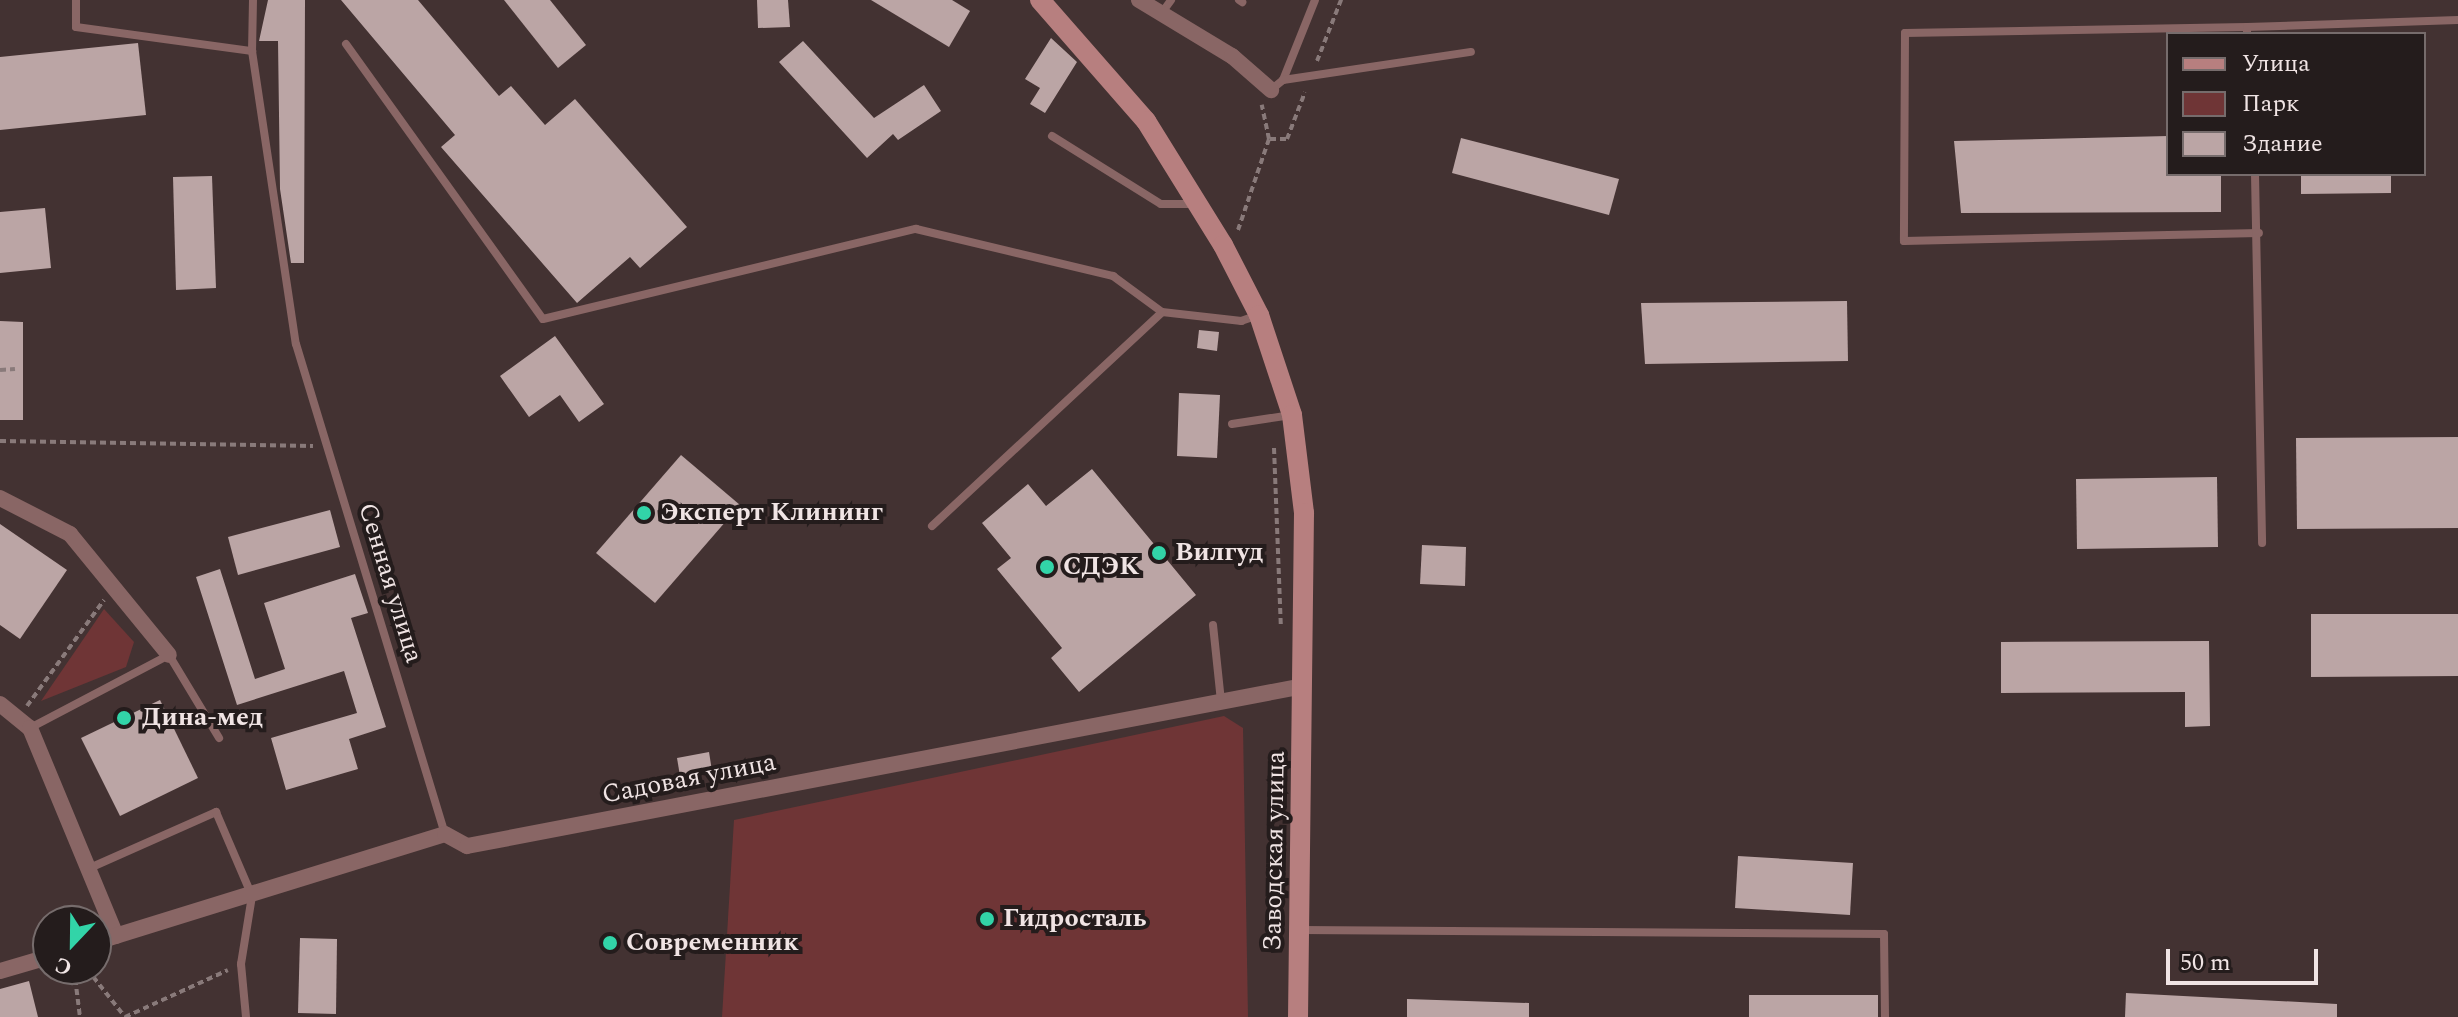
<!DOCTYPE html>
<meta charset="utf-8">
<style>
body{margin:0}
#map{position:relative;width:2458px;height:1017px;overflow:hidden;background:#433232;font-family:Spectral,serif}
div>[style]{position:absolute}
.green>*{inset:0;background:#6f3536}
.building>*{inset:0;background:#bba5a5}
.path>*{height:4px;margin-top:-2px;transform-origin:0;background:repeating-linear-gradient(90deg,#897a7a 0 6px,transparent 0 10px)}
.lane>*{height:8px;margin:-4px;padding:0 4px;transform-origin:4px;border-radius:4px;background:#896665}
.street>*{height:16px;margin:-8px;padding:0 8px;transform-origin:8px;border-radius:8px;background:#896665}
.secondary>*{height:20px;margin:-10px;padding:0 10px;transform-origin:10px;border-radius:10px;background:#b77f7f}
.dots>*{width:22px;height:22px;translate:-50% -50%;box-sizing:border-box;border:4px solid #241c1c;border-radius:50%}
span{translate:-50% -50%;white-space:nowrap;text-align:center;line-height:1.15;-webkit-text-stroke:8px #241c1c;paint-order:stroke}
.poi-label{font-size:26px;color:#f0e4e4;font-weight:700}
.left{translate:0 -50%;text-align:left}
.street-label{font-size:26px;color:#f0e4e4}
.legend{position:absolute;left:2166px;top:32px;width:260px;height:144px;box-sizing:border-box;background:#241c1c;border:2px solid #766c6c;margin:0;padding:10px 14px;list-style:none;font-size:24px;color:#f0e4e4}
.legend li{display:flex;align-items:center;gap:16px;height:40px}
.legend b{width:40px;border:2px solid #766c6c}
.north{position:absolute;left:32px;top:905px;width:80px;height:80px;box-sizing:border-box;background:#241c1c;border:2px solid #766c6c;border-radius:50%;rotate:202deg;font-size:22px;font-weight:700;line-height:32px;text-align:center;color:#f0e4e4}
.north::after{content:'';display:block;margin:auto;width:28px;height:36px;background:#32d4a8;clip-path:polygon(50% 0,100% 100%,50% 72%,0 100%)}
.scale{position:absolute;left:2166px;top:949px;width:152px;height:36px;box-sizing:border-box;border:4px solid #f0e4e4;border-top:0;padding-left:10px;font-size:24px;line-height:28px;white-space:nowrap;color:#f0e4e4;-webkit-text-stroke:6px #241c1c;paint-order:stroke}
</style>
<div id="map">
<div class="green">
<div style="clip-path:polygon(104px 609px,134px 642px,126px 667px,41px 701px)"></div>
<div style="clip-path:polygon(1224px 716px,1243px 728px,1248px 1017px,722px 1017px,734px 820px)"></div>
</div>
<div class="building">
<div style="clip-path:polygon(268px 0,305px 0,304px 263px,291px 263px,280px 189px,278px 41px,259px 41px)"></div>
<div style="clip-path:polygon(341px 0,418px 0,499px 96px,511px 86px,545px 125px,575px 99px,687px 227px,640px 268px,630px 257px,577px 303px,441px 147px,455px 135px)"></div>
<div style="clip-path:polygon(504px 0,550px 0,586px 45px,558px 68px)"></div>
<div style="clip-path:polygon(757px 0,788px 0,790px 27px,758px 28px)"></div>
<div style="clip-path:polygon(871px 0,952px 0,970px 11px,949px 47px)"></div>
<div style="clip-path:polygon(1051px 38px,1077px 62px,1045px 113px,1030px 104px,1040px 88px,1025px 79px)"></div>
<div style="clip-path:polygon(803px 41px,874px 118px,924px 85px,941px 111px,898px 140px,893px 134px,867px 158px,779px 62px)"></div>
<div style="clip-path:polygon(138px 43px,146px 115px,0 130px,0 57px)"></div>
<div style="clip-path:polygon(2168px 136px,2168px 174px,2221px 174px,2221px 212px,1961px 213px,1954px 141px)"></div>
<div style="clip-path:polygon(1461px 138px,1619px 179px,1609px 215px,1452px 173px)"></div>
<div style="clip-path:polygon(2301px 174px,2391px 174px,2391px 193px,2301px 194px)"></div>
<div style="clip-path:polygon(212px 176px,216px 288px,176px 290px,173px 177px)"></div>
<div style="clip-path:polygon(45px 208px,51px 268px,0 273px,0 212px)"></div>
<div style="clip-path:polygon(1847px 301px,1848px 361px,1645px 364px,1641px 303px)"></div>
<div style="clip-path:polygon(0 321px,23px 322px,23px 420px,0 420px)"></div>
<div style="clip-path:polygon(1199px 330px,1219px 332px,1217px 351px,1197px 348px)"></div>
<div style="clip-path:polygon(555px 336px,604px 404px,579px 422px,560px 395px,529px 417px,500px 376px)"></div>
<div style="clip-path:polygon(1179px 393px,1220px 395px,1217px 458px,1177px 456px)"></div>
<div style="clip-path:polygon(2458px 437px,2458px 528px,2297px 529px,2296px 438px)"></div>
<div style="clip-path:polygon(681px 455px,740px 505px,655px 603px,596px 553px)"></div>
<div style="clip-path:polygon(1092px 469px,1196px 595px,1079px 692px,1051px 658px,1062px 648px,997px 569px,1011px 558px,982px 523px,1028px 484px,1046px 506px)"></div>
<div style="clip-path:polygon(2217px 477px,2218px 547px,2077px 549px,2076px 479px)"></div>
<div style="clip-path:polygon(330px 510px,340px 547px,238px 575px,228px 537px)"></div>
<div style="clip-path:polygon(0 524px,67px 570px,20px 639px,0 625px)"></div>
<div style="clip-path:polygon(1422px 545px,1466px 547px,1465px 586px,1420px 584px)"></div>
<div style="clip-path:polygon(220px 569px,255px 679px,285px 669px,264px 603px,355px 574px,368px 613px,351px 618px,386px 727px,349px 739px,358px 769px,286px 790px,271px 738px,357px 713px,344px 671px,237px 705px,196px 577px)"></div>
<div style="clip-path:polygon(2311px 614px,2458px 614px,2458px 676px,2311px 677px)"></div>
<div style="clip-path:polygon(2209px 641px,2210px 726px,2185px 727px,2185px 692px,2001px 693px,2001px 642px)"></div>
<div style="clip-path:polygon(160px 700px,198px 778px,120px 816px,81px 738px)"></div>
<div style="clip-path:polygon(709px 752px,712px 771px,680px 776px,677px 758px)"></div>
<div style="clip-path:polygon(1738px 856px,1853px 863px,1850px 915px,1735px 908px)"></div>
<div style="clip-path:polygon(300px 938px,337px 939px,336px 1014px,298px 1013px)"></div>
<div style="clip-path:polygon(29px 981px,38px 1017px,0 1017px,0 989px)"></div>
<div style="clip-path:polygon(2126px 993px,2337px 1004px,2337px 1017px,2125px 1017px)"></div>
<div style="clip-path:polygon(1749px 995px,1878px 995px,1878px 1017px,1749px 1017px)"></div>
<div style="clip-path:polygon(1407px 999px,1529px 1003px,1529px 1017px,1407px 1017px)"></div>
</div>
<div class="path">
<div style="left:1317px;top:61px;width:66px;rotate:-68.5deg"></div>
<div style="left:1270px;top:139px;width:17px"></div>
<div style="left:1287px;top:139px;width:50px;rotate:-69deg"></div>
<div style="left:1238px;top:230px;width:96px;rotate:-71.2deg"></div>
<div style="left:1269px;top:139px;width:35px;rotate:-102deg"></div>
<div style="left:0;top:370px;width:15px;rotate:-4deg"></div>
<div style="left:0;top:441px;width:313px;rotate:0.9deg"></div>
<div style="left:1274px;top:448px;width:179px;rotate:87.8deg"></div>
<div style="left:27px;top:706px;width:131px;rotate:-54deg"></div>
<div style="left:74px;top:969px;width:48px;rotate:82.9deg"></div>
<div style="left:87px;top:969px;width:61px;rotate:51.6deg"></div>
<div style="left:125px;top:1017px;width:113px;rotate:-24.5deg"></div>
</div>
<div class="lane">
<div style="left:76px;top:0;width:27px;rotate:90deg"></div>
<div style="left:76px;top:27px;width:178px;rotate:7.8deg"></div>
<div style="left:253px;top:0;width:51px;rotate:91.1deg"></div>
<div style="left:252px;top:51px;width:296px;rotate:81.5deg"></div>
<div style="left:296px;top:344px;width:512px;rotate:73.09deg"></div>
<div style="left:1239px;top:0;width:4px;rotate:34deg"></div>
<div style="left:1161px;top:14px;width:17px;rotate:-54deg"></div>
<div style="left:2247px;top:27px;width:342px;rotate:179deg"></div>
<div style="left:1905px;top:33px;width:208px;rotate:90.3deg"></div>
<div style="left:1904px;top:241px;width:355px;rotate:-1.3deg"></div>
<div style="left:2247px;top:34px;width:7px;rotate:-90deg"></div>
<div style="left:2247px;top:27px;width:211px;rotate:-1.9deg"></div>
<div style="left:346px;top:44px;width:338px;rotate:54.4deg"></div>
<div style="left:543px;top:319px;width:384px;rotate:-13.6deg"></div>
<div style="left:916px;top:229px;width:203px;rotate:13.4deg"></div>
<div style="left:1113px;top:276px;width:61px;rotate:36.3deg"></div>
<div style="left:1162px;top:312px;width:80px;rotate:6.5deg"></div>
<div style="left:1241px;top:321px;width:18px;rotate:-19deg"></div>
<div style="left:1283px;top:80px;width:86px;rotate:-68.2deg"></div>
<div style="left:1271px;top:90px;width:16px;rotate:-40deg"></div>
<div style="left:1283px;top:80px;width:190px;rotate:-8.5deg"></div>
<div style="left:1052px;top:136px;width:128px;rotate:32deg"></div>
<div style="left:1161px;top:204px;width:35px"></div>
<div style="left:2255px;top:174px;width:369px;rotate:88.9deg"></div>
<div style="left:1232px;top:424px;width:60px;rotate:-8.7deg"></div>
<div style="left:932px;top:526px;width:314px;rotate:-42.9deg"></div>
<div style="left:1213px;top:625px;width:76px;rotate:84deg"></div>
<div style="left:30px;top:728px;width:157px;rotate:-27.7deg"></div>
<div style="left:169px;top:655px;width:97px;rotate:58.9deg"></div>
<div style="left:92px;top:867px;width:136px;rotate:-23.9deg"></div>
<div style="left:216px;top:812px;width:91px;rotate:66.8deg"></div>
<div style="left:252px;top:896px;width:69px;rotate:99.2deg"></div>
<div style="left:241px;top:964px;width:53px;rotate:84.6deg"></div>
<div style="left:1300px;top:930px;width:584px;rotate:0.39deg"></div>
<div style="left:1884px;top:934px;width:83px;rotate:89.3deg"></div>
</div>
<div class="street">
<div style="left:1139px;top:0;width:109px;rotate:31.1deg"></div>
<div style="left:1232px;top:56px;width:52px;rotate:41.1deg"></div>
<div style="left:0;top:498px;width:79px;rotate:27.2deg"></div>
<div style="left:70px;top:534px;width:156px;rotate:50.7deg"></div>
<div style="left:0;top:704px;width:38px;rotate:39deg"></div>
<div style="left:30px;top:728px;width:225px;rotate:67.5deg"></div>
<div style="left:96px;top:942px;width:365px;rotate:-17.2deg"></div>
<div style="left:445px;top:834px;width:25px;rotate:29deg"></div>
<div style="left:467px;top:846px;width:851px;rotate:-10.83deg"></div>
<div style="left:0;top:971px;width:50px;rotate:-16.3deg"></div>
</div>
<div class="secondary">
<div style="left:1040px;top:0;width:161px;rotate:48.8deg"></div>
<div style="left:1146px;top:121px;width:146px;rotate:58.2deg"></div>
<div style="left:1223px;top:245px;width:79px;rotate:62.8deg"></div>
<div style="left:1259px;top:315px;width:105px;rotate:71.7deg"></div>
<div style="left:1292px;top:415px;width:99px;rotate:83deg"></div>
<div style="left:1304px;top:513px;width:504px;rotate:90.68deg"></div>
</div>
<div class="dots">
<div style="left:644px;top:513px;background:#32d4a8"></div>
<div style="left:1159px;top:553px;background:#32d4a8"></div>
<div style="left:1047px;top:567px;background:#32d4a8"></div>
<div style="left:124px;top:718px;background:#32d4a8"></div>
<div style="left:987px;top:919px;background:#32d4a8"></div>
<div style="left:610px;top:943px;background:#32d4a8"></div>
</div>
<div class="poi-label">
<span class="left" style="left:660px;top:513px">Эксперт Клининг</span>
<span class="left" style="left:1175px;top:553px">Вилгуд</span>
<span class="left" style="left:1063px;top:567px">СДЭК</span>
<span class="left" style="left:142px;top:718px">Дина-мед</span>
<span class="left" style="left:1003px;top:919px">Гидросталь</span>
<span class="left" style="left:626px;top:943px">Современник</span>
</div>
<div class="street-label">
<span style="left:390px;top:583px;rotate:73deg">Сенная улица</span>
<span style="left:689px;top:779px;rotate:-11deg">Садовая улица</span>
<span style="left:1275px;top:851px;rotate:-89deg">Заводская улица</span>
</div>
<ul class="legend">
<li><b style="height:10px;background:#b77f7f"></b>Улица</li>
<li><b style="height:22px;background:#6f3536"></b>Парк</li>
<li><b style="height:22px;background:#bba5a5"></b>Здание</li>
</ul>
<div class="north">С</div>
<div class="scale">50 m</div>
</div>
